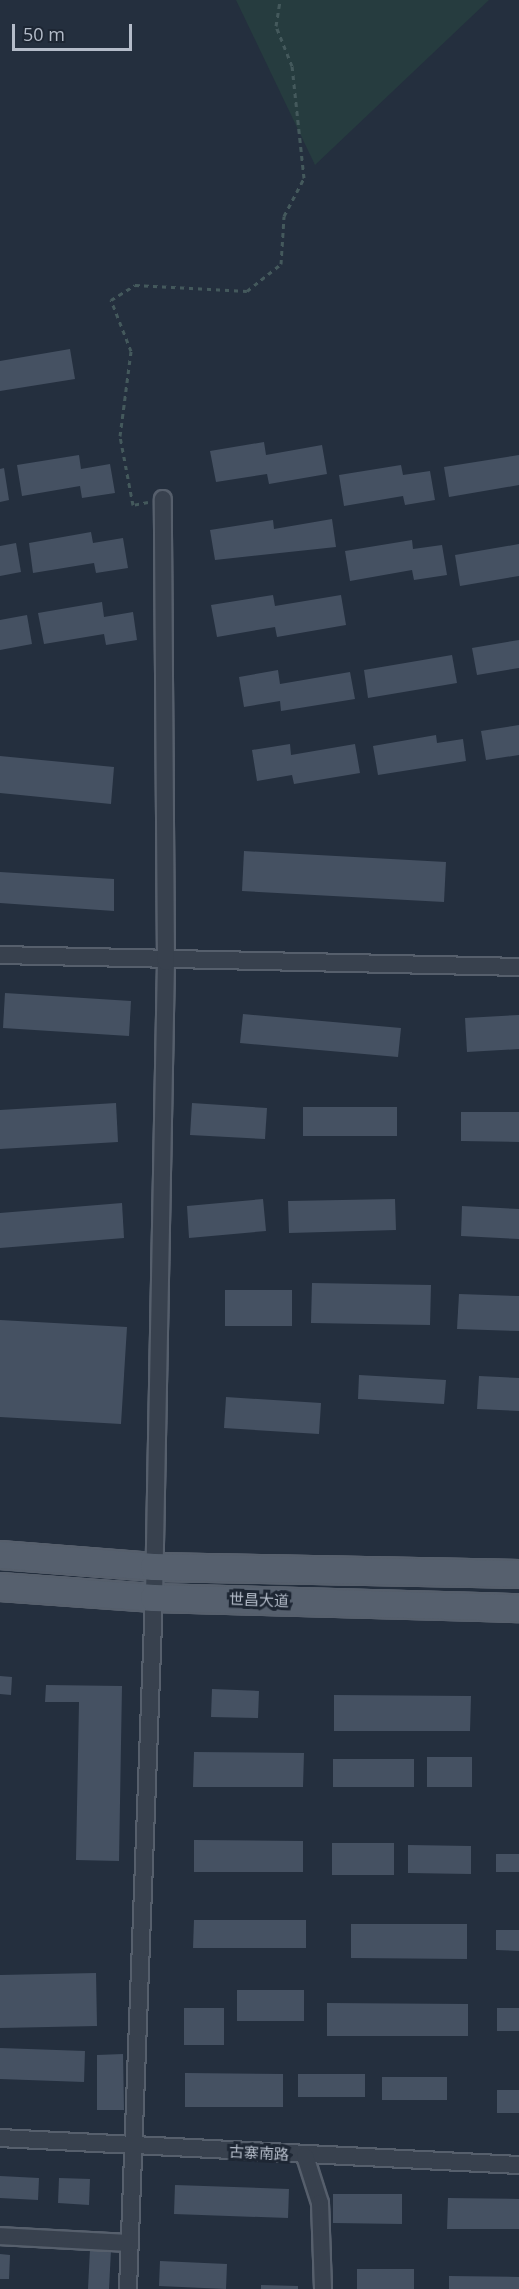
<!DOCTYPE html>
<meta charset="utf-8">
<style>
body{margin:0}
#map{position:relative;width:519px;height:2289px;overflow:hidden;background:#242f3e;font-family:"Open Sans","Noto Sans SC",sans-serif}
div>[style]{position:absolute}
.green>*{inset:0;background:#263c3f}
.building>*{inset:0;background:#455162}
.path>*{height:3px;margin-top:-1.5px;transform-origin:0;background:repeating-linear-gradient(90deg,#44595c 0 4.5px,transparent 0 9px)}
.roads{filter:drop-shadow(2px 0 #565f6c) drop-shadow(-2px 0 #565f6c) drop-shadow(0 2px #565f6c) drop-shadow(0 -2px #565f6c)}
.street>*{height:16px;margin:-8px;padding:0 8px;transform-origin:8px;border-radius:8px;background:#38414e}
.primary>*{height:26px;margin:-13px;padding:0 13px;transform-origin:13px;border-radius:13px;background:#56606e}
span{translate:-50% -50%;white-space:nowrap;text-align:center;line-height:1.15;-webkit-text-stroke:6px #1d2633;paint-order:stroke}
.street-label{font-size:15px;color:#b4bcc9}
.scale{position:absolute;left:12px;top:24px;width:120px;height:27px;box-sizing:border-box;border:3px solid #b4bcc9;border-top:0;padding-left:8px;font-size:18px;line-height:21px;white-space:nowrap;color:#b4bcc9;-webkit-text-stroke:4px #1d2633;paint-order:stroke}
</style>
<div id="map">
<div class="green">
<div style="clip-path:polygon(236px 0,489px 0,315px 165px)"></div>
</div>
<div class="building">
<div style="clip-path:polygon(70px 349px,75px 379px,0 391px,0 361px)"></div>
<div style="clip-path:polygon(264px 442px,266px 455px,322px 445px,327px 474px,269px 484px,267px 474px,216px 482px,210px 451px)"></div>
<div style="clip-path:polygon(79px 455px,81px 469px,110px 464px,115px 493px,82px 498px,80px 486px,22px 496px,17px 465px)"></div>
<div style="clip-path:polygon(519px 455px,519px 485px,449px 497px,444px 467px)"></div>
<div style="clip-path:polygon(401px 465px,403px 475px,430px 471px,435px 500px,405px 505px,403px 496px,344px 506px,339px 475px)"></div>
<div style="clip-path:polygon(4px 468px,9px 500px,0 502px,0 469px)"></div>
<div style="clip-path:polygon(332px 519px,336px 547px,215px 560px,210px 530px,273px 520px,274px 529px)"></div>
<div style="clip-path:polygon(91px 532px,93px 543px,123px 538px,128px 568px,96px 573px,94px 563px,33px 573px,29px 543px)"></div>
<div style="clip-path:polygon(412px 540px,413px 549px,442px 545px,447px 575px,414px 580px,412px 570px,350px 581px,345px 551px)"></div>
<div style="clip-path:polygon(16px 543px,21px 572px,0 576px,0 546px)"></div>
<div style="clip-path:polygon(519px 544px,519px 576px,460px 586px,455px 555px)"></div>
<div style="clip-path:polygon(273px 595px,275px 606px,341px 595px,346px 625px,277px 637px,275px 627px,217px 637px,211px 605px)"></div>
<div style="clip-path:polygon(102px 602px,104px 617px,133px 612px,137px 640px,106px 645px,104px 634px,44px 644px,38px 613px)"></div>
<div style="clip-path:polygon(27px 615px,32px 644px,0 650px,0 620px)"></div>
<div style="clip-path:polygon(519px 640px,519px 668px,477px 675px,472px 648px)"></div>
<div style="clip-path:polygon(452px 655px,457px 683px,368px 698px,364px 670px)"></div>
<div style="clip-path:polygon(278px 670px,280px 684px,350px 672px,355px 699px,281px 711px,280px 701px,244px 707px,239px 677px)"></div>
<div style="clip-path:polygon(519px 725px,519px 755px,486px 760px,481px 731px)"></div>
<div style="clip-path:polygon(436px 735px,437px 743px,463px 739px,466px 761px,378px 775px,373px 746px)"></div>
<div style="clip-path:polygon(290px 744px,291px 755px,355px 744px,360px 773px,294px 784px,292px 775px,257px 781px,252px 750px)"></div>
<div style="clip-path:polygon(0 756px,114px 767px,111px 804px,0 793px)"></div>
<div style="clip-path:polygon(244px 851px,446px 862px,444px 902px,242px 891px)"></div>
<div style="clip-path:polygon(0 872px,114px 879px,114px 911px,0 903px)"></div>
<div style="clip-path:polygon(5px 993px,131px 1001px,129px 1036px,3px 1028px)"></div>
<div style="clip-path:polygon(243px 1014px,401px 1028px,398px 1057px,240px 1043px)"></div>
<div style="clip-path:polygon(519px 1015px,519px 1049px,467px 1052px,465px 1018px)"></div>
<div style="clip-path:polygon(116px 1103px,118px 1142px,0 1149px,0 1110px)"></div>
<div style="clip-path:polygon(192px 1103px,267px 1108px,265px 1139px,190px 1135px)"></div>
<div style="clip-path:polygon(303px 1107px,397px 1107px,397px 1136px,303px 1136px)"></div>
<div style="clip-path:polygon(461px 1112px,519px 1112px,519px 1142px,461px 1141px)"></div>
<div style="clip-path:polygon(263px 1199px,266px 1231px,189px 1238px,187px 1206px)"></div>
<div style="clip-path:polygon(395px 1199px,396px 1230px,289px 1233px,288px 1201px)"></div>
<div style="clip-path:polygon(122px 1203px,124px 1238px,0 1248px,0 1213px)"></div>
<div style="clip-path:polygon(462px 1206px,519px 1209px,519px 1239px,461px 1236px)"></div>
<div style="clip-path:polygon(312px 1283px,431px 1285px,430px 1325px,311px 1323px)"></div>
<div style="clip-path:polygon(225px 1290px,292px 1290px,292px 1326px,225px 1326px)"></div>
<div style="clip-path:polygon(459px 1294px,519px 1296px,519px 1331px,457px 1329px)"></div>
<div style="clip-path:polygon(0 1320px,127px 1327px,121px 1424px,0 1417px)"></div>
<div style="clip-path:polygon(359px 1375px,446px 1380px,444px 1404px,358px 1399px)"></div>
<div style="clip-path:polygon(479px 1376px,519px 1378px,519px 1411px,477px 1409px)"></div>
<div style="clip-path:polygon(226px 1397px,321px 1403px,319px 1434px,224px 1428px)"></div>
<div style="clip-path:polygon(0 1676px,12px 1677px,11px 1695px,0 1694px)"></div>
<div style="clip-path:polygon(46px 1685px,122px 1686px,119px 1861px,76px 1860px,79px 1702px,45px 1702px)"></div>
<div style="clip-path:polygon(212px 1689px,259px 1691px,258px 1718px,211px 1717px)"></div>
<div style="clip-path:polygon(334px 1695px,471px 1696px,470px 1731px,334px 1731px)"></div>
<div style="clip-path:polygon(194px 1752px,304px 1753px,303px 1787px,193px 1787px)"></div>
<div style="clip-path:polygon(427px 1757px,472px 1757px,472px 1787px,427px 1787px)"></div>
<div style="clip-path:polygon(333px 1759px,414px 1759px,414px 1787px,333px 1787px)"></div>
<div style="clip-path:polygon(194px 1840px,303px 1841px,303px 1872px,194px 1872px)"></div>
<div style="clip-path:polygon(332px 1843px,394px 1843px,394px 1875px,332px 1875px)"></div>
<div style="clip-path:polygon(408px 1845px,471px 1846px,471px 1874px,408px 1873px)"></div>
<div style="clip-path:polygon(496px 1854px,519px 1854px,519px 1872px,496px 1872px)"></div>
<div style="clip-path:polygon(194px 1920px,306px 1920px,306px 1948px,193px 1948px)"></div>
<div style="clip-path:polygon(351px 1924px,467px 1924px,467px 1959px,351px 1958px)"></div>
<div style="clip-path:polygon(496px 1930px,519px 1930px,519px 1951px,496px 1950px)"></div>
<div style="clip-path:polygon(96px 1973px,97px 2026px,0 2028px,0 1975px)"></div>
<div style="clip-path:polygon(237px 1990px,304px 1990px,304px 2021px,237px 2021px)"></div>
<div style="clip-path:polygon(327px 2003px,468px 2004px,468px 2036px,327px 2036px)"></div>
<div style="clip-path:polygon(184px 2008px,224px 2008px,224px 2045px,184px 2045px)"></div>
<div style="clip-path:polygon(497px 2008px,519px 2008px,519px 2031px,497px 2031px)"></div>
<div style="clip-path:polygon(0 2048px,85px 2051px,84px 2082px,0 2079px)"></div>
<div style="clip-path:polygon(123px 2054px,124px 2110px,97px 2110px,97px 2055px)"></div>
<div style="clip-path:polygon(185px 2073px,283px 2074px,283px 2107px,185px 2107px)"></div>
<div style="clip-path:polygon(298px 2074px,365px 2074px,365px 2097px,298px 2097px)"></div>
<div style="clip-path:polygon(382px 2077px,447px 2077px,447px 2100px,382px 2100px)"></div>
<div style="clip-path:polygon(497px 2090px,519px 2090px,519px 2113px,497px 2113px)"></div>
<div style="clip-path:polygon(0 2176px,39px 2178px,38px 2200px,0 2198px)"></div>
<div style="clip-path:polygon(59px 2178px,90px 2179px,89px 2205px,58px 2203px)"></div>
<div style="clip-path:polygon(175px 2185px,289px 2189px,288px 2218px,174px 2214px)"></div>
<div style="clip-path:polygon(333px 2194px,402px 2194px,402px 2224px,333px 2223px)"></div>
<div style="clip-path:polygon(448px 2198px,519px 2199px,519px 2229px,447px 2229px)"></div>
<div style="clip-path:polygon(90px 2249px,111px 2250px,109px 2289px,88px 2289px)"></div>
<div style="clip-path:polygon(0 2254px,10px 2255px,9px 2279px,0 2279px)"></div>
<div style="clip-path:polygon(160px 2261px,227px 2264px,226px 2289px,159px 2286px)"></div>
<div style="clip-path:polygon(357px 2269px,414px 2269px,414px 2289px,357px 2289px)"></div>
<div style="clip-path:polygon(449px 2276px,519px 2277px,519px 2289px,449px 2289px)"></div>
<div style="clip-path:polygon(261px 2285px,298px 2286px,298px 2289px,261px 2289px)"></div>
</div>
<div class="path">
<div style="left:148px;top:502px;width:15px;rotate:169deg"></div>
<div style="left:133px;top:505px;width:70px;rotate:-100.7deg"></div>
<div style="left:120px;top:436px;width:86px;rotate:-82.6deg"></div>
<div style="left:131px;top:351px;width:55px;rotate:-111.4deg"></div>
<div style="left:111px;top:300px;width:28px;rotate:-32deg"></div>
<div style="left:135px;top:285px;width:112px;rotate:3.1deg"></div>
<div style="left:247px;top:291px;width:43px;rotate:-38.5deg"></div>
<div style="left:281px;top:264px;width:48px;rotate:-86.4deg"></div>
<div style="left:284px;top:216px;width:43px;rotate:-62.2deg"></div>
<div style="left:304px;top:178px;width:113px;rotate:-96.1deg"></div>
<div style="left:292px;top:66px;width:43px;rotate:-111.8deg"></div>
<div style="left:276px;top:26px;width:26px;rotate:-81deg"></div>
</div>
<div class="roads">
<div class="street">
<div style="left:0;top:955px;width:519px;rotate:1.32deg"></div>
<div style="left:0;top:2138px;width:520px;rotate:2.98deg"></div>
<div style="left:305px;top:2156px;width:49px;rotate:72.3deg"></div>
<div style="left:320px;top:2203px;width:86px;rotate:88deg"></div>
<div style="left:0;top:2236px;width:130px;rotate:3.1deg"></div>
<div style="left:128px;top:2289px;width:691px;rotate:-87.85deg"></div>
<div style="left:154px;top:1598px;width:636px;rotate:-88.92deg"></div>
<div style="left:166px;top:962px;width:463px;rotate:-90.4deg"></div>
</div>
<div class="primary">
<div style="left:0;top:1555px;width:154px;rotate:4.5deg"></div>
<div style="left:154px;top:1567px;width:365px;rotate:1.1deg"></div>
<div style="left:0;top:1587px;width:154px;rotate:4.1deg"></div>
<div style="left:154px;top:1598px;width:365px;rotate:1.6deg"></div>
</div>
</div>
<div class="street-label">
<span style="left:259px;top:1600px;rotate:2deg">世昌大道</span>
<span style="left:259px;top:2153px;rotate:3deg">古寨南路</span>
</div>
<div class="scale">50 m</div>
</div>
